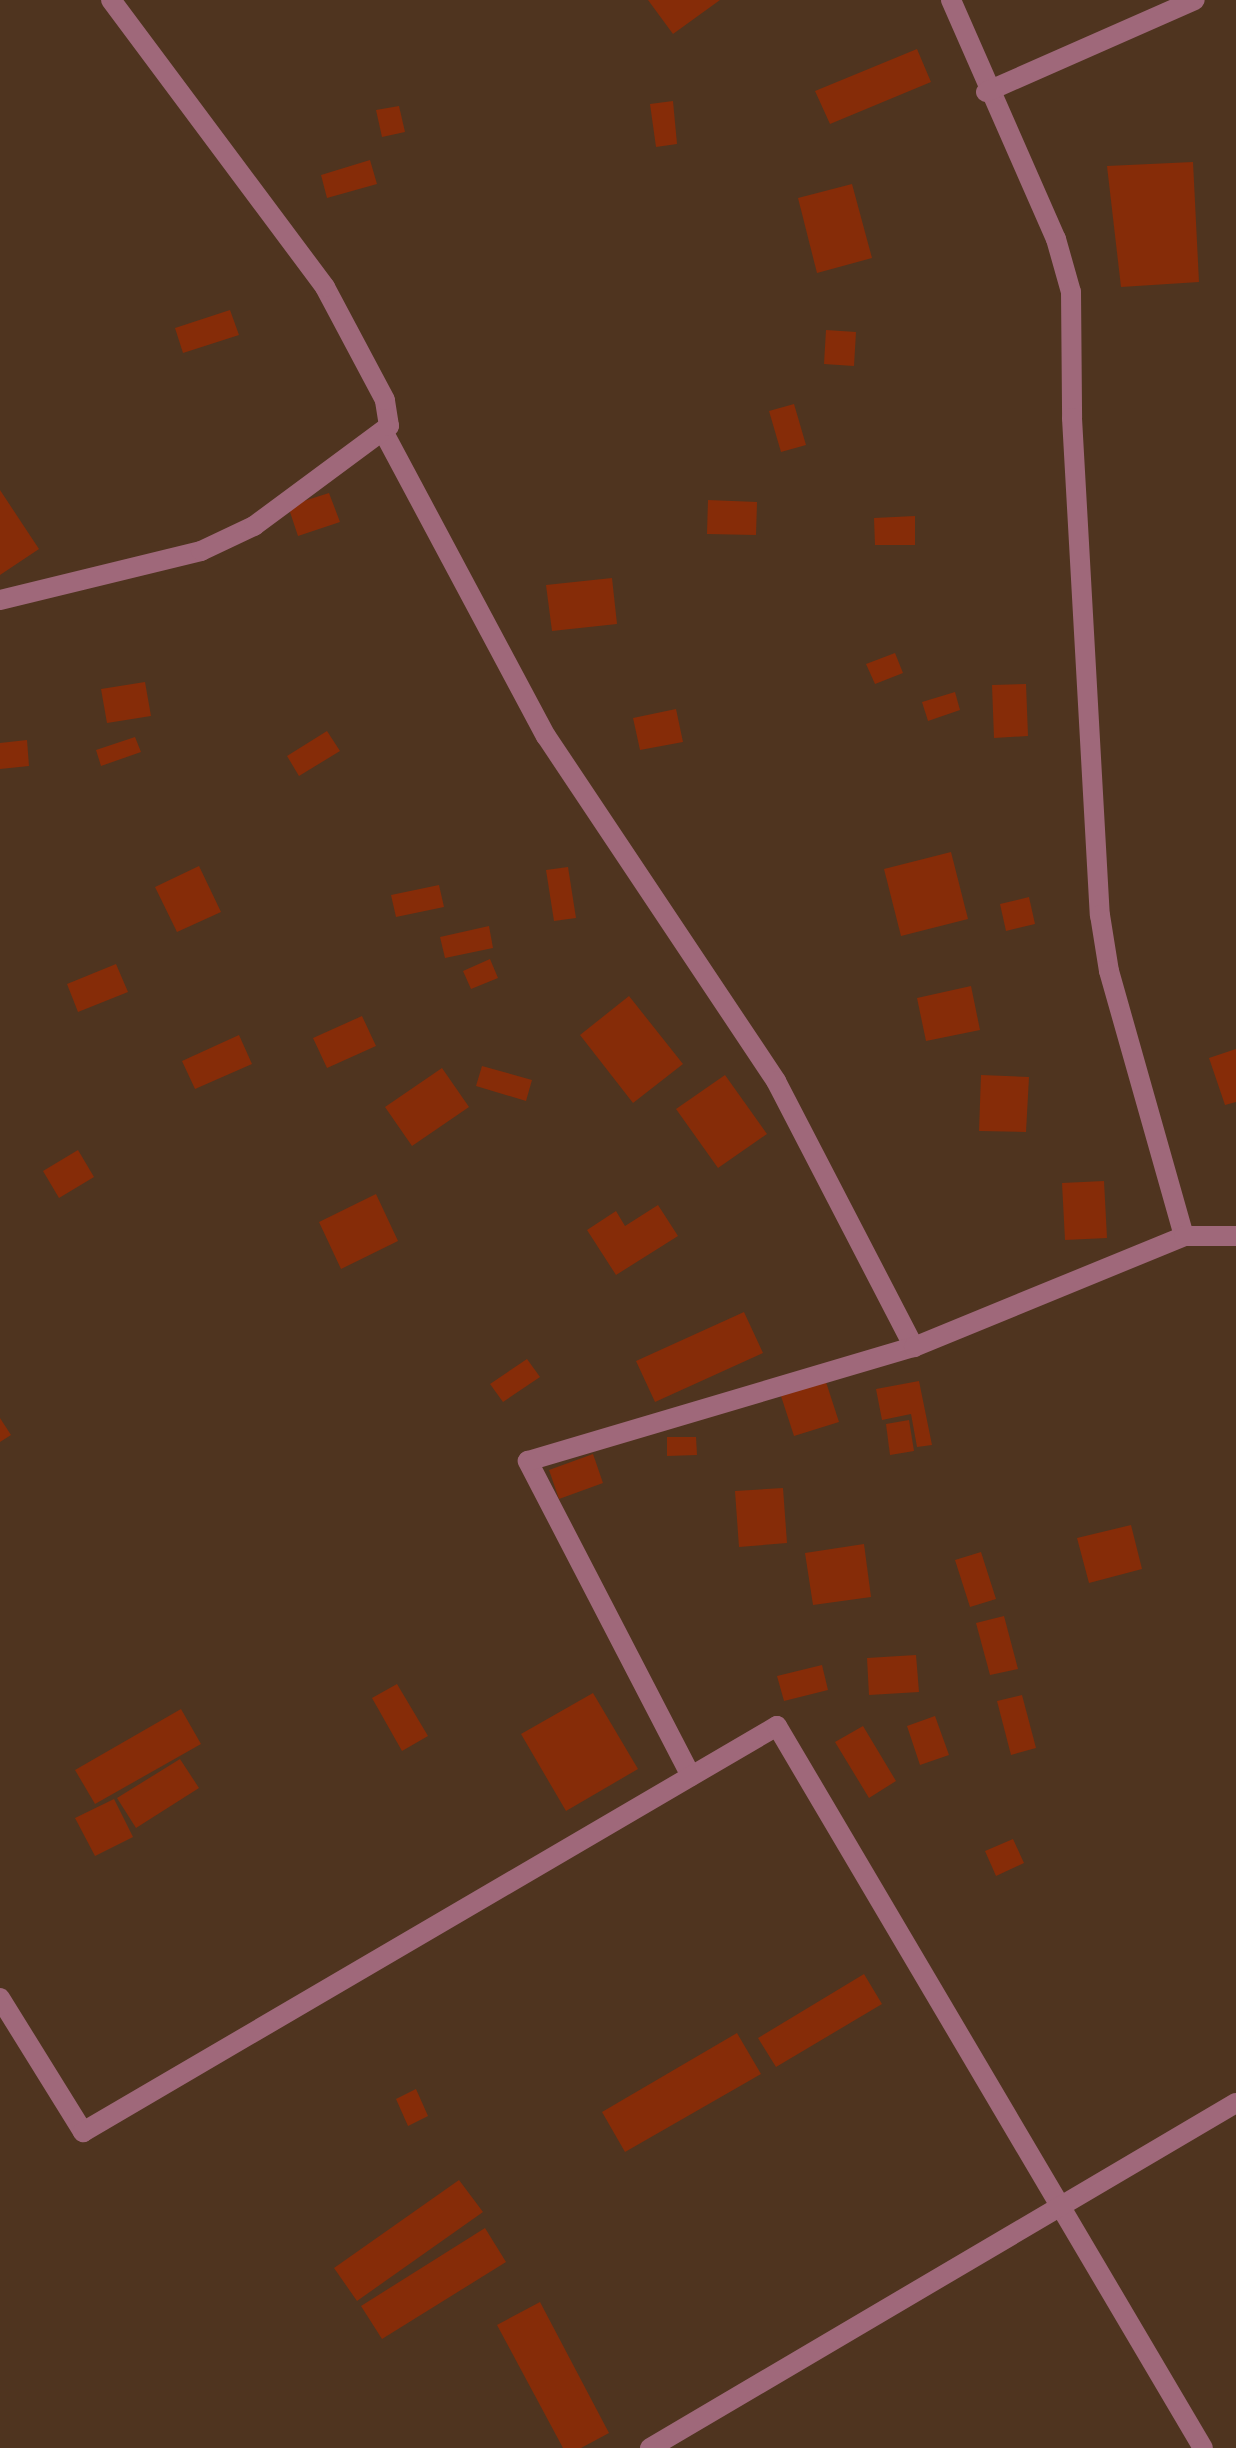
<!DOCTYPE html>
<style>
body{margin:0}
#map{position:relative;width:1236px;height:2448px;overflow:hidden;background:#4f341f;font-family:"Playfair Display",serif}
div>[style]{position:absolute}
.building>*{inset:0;background:#862c08}
.minor>*{height:20px;margin:-10px;padding:0 10px;transform-origin:10px;border-radius:10px;background:#9f687a}
span{translate:-50% -50%;white-space:nowrap;text-align:center;line-height:1.15;-webkit-text-stroke:8px #442a15;paint-order:stroke}
</style>
<div id="map">
<div class="building">
<div style="clip-path:polygon(648px 0,720px 0,673px 34px)"></div>
<div style="clip-path:polygon(917px 49px,931px 82px,830px 124px,815px 91px)"></div>
<div style="clip-path:polygon(673px 101px,677px 144px,656px 147px,650px 104px)"></div>
<div style="clip-path:polygon(399px 106px,405px 132px,382px 137px,376px 110px)"></div>
<div style="clip-path:polygon(370px 160px,377px 184px,327px 198px,321px 175px)"></div>
<div style="clip-path:polygon(1193px 162px,1199px 282px,1121px 287px,1107px 166px)"></div>
<div style="clip-path:polygon(852px 184px,872px 258px,817px 273px,798px 198px)"></div>
<div style="clip-path:polygon(230px 310px,239px 335px,183px 353px,175px 328px)"></div>
<div style="clip-path:polygon(826px 330px,856px 332px,854px 366px,824px 364px)"></div>
<div style="clip-path:polygon(794px 404px,806px 445px,781px 452px,769px 411px)"></div>
<div style="clip-path:polygon(0 490px,39px 549px,0 575px)"></div>
<div style="clip-path:polygon(329px 493px,340px 522px,298px 536px,288px 506px)"></div>
<div style="clip-path:polygon(708px 500px,757px 502px,756px 535px,707px 534px)"></div>
<div style="clip-path:polygon(915px 516px,915px 545px,875px 545px,874px 518px)"></div>
<div style="clip-path:polygon(612px 578px,617px 624px,552px 631px,546px 585px)"></div>
<div style="clip-path:polygon(895px 653px,903px 673px,875px 684px,866px 664px)"></div>
<div style="clip-path:polygon(145px 682px,151px 716px,107px 723px,101px 689px)"></div>
<div style="clip-path:polygon(1026px 684px,1028px 736px,994px 738px,992px 685px)"></div>
<div style="clip-path:polygon(955px 692px,960px 710px,928px 721px,922px 702px)"></div>
<div style="clip-path:polygon(676px 709px,683px 742px,640px 750px,633px 718px)"></div>
<div style="clip-path:polygon(327px 731px,340px 751px,299px 776px,287px 756px)"></div>
<div style="clip-path:polygon(135px 737px,141px 752px,101px 766px,96px 750px)"></div>
<div style="clip-path:polygon(27px 740px,29px 766px,0 769px,0 743px)"></div>
<div style="clip-path:polygon(951px 852px,968px 919px,901px 936px,884px 869px)"></div>
<div style="clip-path:polygon(199px 866px,221px 912px,177px 932px,155px 887px)"></div>
<div style="clip-path:polygon(568px 867px,576px 918px,554px 921px,546px 870px)"></div>
<div style="clip-path:polygon(439px 885px,444px 907px,396px 917px,391px 895px)"></div>
<div style="clip-path:polygon(1029px 897px,1035px 924px,1006px 931px,1000px 904px)"></div>
<div style="clip-path:polygon(489px 926px,493px 948px,445px 958px,440px 937px)"></div>
<div style="clip-path:polygon(490px 959px,498px 978px,471px 989px,463px 971px)"></div>
<div style="clip-path:polygon(116px 964px,128px 992px,78px 1012px,67px 984px)"></div>
<div style="clip-path:polygon(971px 986px,980px 1030px,926px 1041px,917px 998px)"></div>
<div style="clip-path:polygon(629px 996px,683px 1064px,633px 1103px,580px 1035px)"></div>
<div style="clip-path:polygon(362px 1016px,376px 1046px,327px 1068px,313px 1038px)"></div>
<div style="clip-path:polygon(239px 1035px,252px 1064px,195px 1089px,182px 1061px)"></div>
<div style="clip-path:polygon(1236px 1049px,1236px 1102px,1225px 1105px,1209px 1058px)"></div>
<div style="clip-path:polygon(482px 1066px,532px 1080px,526px 1101px,476px 1086px)"></div>
<div style="clip-path:polygon(442px 1068px,469px 1107px,412px 1146px,385px 1107px)"></div>
<div style="clip-path:polygon(725px 1075px,767px 1134px,718px 1168px,676px 1109px)"></div>
<div style="clip-path:polygon(981px 1075px,1029px 1077px,1026px 1132px,979px 1131px)"></div>
<div style="clip-path:polygon(78px 1150px,94px 1177px,59px 1198px,43px 1171px)"></div>
<div style="clip-path:polygon(1104px 1181px,1107px 1238px,1065px 1240px,1062px 1183px)"></div>
<div style="clip-path:polygon(376px 1194px,398px 1241px,341px 1269px,319px 1222px)"></div>
<div style="clip-path:polygon(658px 1205px,678px 1236px,616px 1275px,587px 1230px,616px 1211px,625px 1226px)"></div>
<div style="clip-path:polygon(744px 1312px,763px 1353px,655px 1402px,636px 1361px)"></div>
<div style="clip-path:polygon(527px 1359px,540px 1377px,503px 1402px,490px 1384px)"></div>
<div style="clip-path:polygon(919px 1381px,932px 1445px,917px 1447px,911px 1414px,882px 1420px,876px 1389px)"></div>
<div style="clip-path:polygon(826px 1382px,839px 1422px,794px 1436px,781px 1396px)"></div>
<div style="clip-path:polygon(0 1418px,11px 1435px,0 1442px)"></div>
<div style="clip-path:polygon(909px 1420px,914px 1451px,890px 1455px,886px 1424px)"></div>
<div style="clip-path:polygon(667px 1437px,696px 1437px,697px 1455px,667px 1456px)"></div>
<div style="clip-path:polygon(593px 1454px,603px 1483px,559px 1499px,549px 1470px)"></div>
<div style="clip-path:polygon(783px 1488px,787px 1543px,739px 1547px,735px 1491px)"></div>
<div style="clip-path:polygon(1131px 1525px,1142px 1569px,1089px 1583px,1077px 1538px)"></div>
<div style="clip-path:polygon(864px 1544px,871px 1597px,813px 1605px,805px 1553px)"></div>
<div style="clip-path:polygon(981px 1552px,996px 1599px,970px 1607px,955px 1560px)"></div>
<div style="clip-path:polygon(1004px 1616px,1018px 1669px,990px 1675px,976px 1623px)"></div>
<div style="clip-path:polygon(916px 1655px,919px 1692px,869px 1695px,867px 1658px)"></div>
<div style="clip-path:polygon(822px 1665px,828px 1690px,784px 1701px,777px 1676px)"></div>
<div style="clip-path:polygon(397px 1684px,428px 1736px,402px 1751px,372px 1698px)"></div>
<div style="clip-path:polygon(593px 1693px,638px 1769px,566px 1811px,521px 1734px)"></div>
<div style="clip-path:polygon(1022px 1695px,1036px 1748px,1011px 1755px,997px 1701px)"></div>
<div style="clip-path:polygon(181px 1709px,201px 1744px,95px 1804px,75px 1770px)"></div>
<div style="clip-path:polygon(935px 1716px,949px 1755px,920px 1765px,907px 1726px)"></div>
<div style="clip-path:polygon(863px 1726px,896px 1781px,869px 1798px,835px 1742px)"></div>
<div style="clip-path:polygon(180px 1759px,199px 1788px,136px 1828px,117px 1798px)"></div>
<div style="clip-path:polygon(114px 1799px,133px 1837px,95px 1856px,75px 1818px)"></div>
<div style="clip-path:polygon(1013px 1839px,1024px 1863px,996px 1876px,985px 1851px)"></div>
<div style="clip-path:polygon(864px 1974px,882px 2004px,776px 2067px,758px 2038px)"></div>
<div style="clip-path:polygon(737px 2033px,761px 2074px,625px 2152px,602px 2112px)"></div>
<div style="clip-path:polygon(416px 2089px,428px 2116px,408px 2126px,396px 2099px)"></div>
<div style="clip-path:polygon(459px 2180px,483px 2212px,357px 2301px,334px 2268px)"></div>
<div style="clip-path:polygon(485px 2228px,506px 2262px,382px 2339px,361px 2306px)"></div>
<div style="clip-path:polygon(540px 2302px,609px 2433px,581px 2448px,563px 2448px,497px 2325px)"></div>
</div>
<div class="minor">
<div style="left:951px;top:0;width:261px;rotate:66.3deg"></div>
<div style="left:1056px;top:239px;width:55px;rotate:74.2deg"></div>
<div style="left:1071px;top:292px;width:126px;rotate:89.5deg"></div>
<div style="left:1072px;top:418px;width:498px;rotate:86.8deg"></div>
<div style="left:1100px;top:915px;width:57px;rotate:80.9deg"></div>
<div style="left:1109px;top:971px;width:275px;rotate:74.2deg"></div>
<div style="left:986px;top:92px;width:228px;rotate:-23.8deg"></div>
<div style="left:384px;top:433px;width:344px;rotate:61.9deg"></div>
<div style="left:546px;top:736px;width:415px;rotate:56.3deg"></div>
<div style="left:776px;top:1081px;width:300px;rotate:62.6deg"></div>
<div style="left:0;top:600px;width:207px;rotate:-13.7deg"></div>
<div style="left:201px;top:551px;width:59px;rotate:-25.3deg"></div>
<div style="left:254px;top:526px;width:168px;rotate:-36.5deg"></div>
<div style="left:389px;top:426px;width:26px;rotate:-99deg"></div>
<div style="left:385px;top:400px;width:128px;rotate:-118deg"></div>
<div style="left:325px;top:287px;width:358px;rotate:-126.7deg"></div>
<div style="left:691px;top:1776px;width:355px;rotate:-117.4deg"></div>
<div style="left:528px;top:1461px;width:402px;rotate:-16.5deg"></div>
<div style="left:914px;top:1347px;width:292px;rotate:-22.3deg"></div>
<div style="left:1184px;top:1236px;width:52px"></div>
<div style="left:0;top:1998px;width:158px;rotate:58.2deg"></div>
<div style="left:83px;top:2132px;width:804px;rotate:-30.33deg"></div>
<div style="left:777px;top:1726px;width:838px;rotate:59.46deg"></div>
<div style="left:650px;top:2448px;width:680px;rotate:-30.49deg"></div>
</div>
</div>
